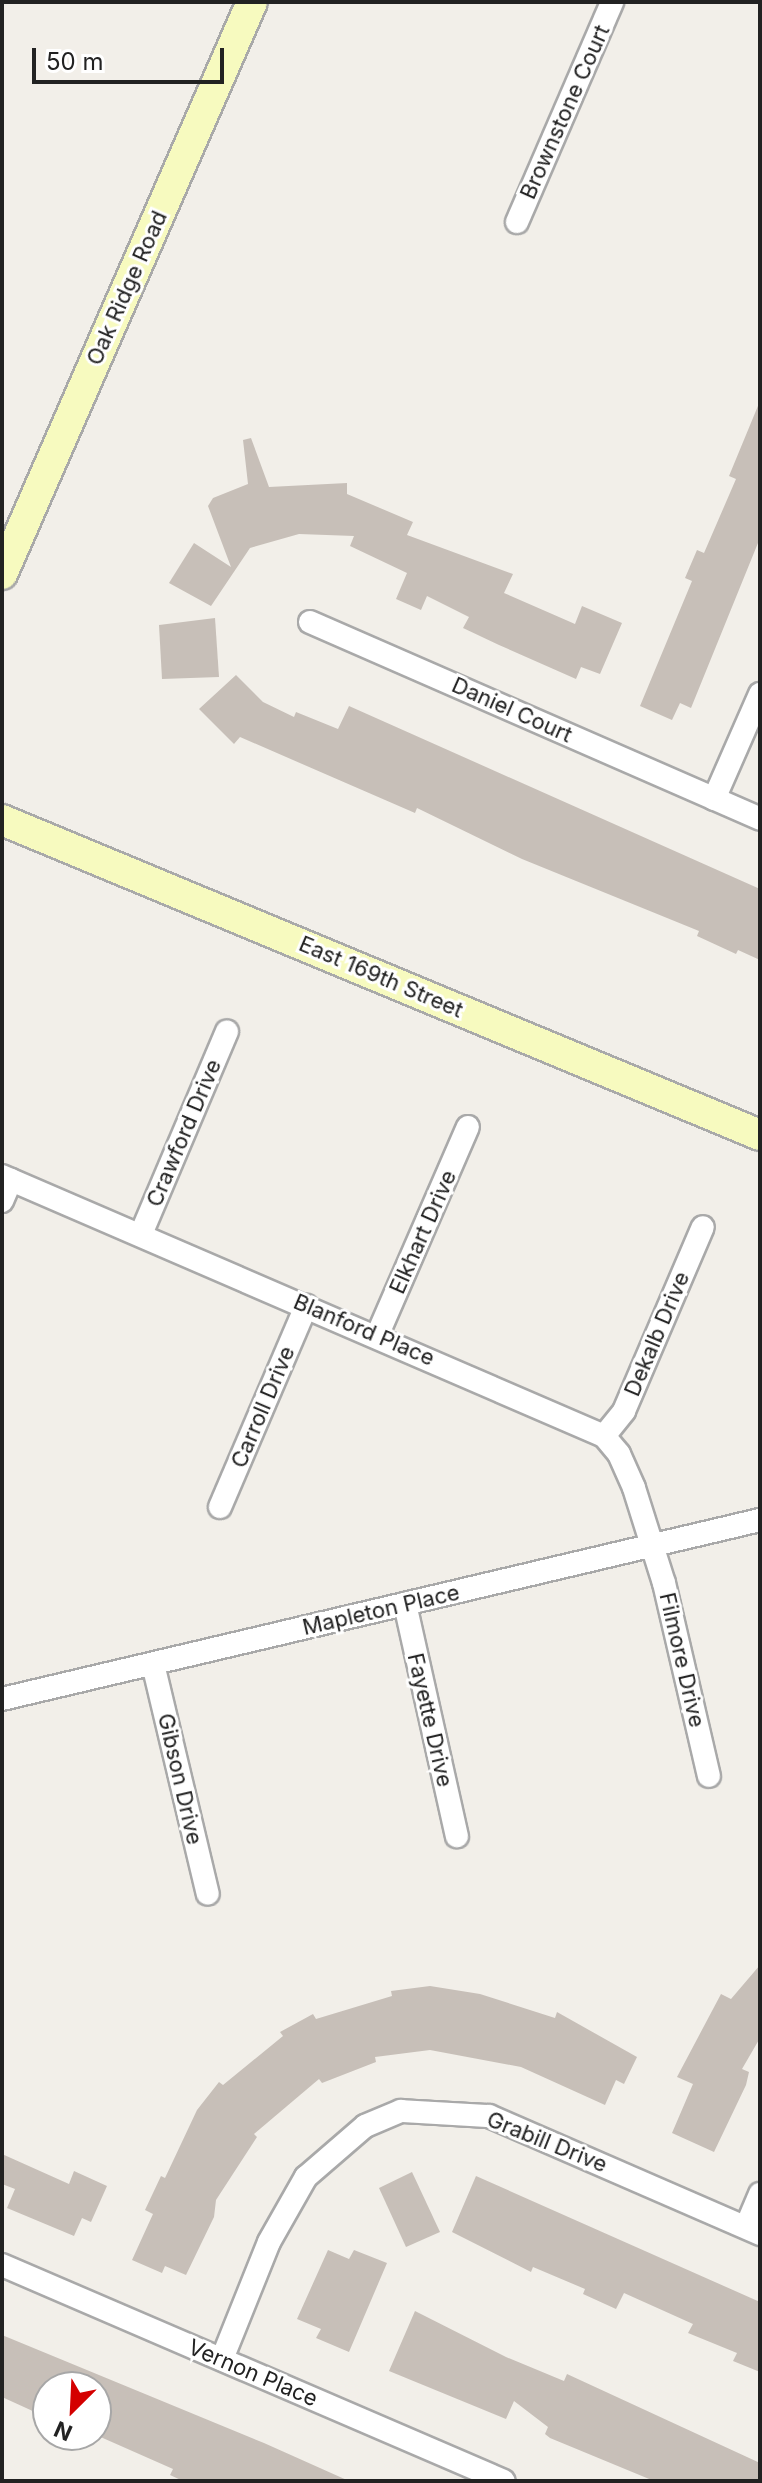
<!DOCTYPE html>
<style>
body{margin:0}
#map{position:relative;width:762px;height:2483px;overflow:hidden;background:#f2efe9;font-family:Inter,sans-serif}
div>[style]{position:absolute}
.building>*{inset:0;background:#c7bfb8}
.roads{filter:drop-shadow(2px 0 #a9a9a9) drop-shadow(-2px 0 #a9a9a9) drop-shadow(0 2px #a9a9a9) drop-shadow(0 -2px #a9a9a9)}
.street>*{height:22px;margin:-11px;padding:0 11px;transform-origin:11px;border-radius:11px;background:#fff}
.secondary>*{height:30px;margin:-15px;padding:0 15px;transform-origin:15px;border-radius:15px;background:#f7fabf}
span{translate:-50% -50%;white-space:nowrap;text-align:center;line-height:1.15;-webkit-text-stroke:6px #fff;paint-order:stroke}
.street-label{font-size:22px;color:#222}
.frame{position:absolute;inset:0;border:4px solid #222;pointer-events:none}
.north{position:absolute;left:32px;top:2371px;width:80px;height:80px;box-sizing:border-box;background:#fff;border:2px solid #a7a7a7;border-radius:50%;rotate:204deg;font-size:22px;font-weight:700;line-height:32px;text-align:center;color:#222}
.north::after{content:'';display:block;margin:auto;width:28px;height:36px;background:#d40000;clip-path:polygon(50% 0,100% 100%,50% 72%,0 100%)}
.scale{position:absolute;left:32px;top:48px;width:192px;height:36px;box-sizing:border-box;border:4px solid #222;border-top:0;padding-left:10px;font-size:24px;line-height:28px;white-space:nowrap;color:#222;-webkit-text-stroke:6px #fff;paint-order:stroke}
</style>
<div id="map">
<div class="building">
<div style="clip-path:polygon(760px 401px,760px 538px,691px 708px,680px 703px,672px 720px,640px 706px,692px 581px,685px 578px,697px 550px,704px 553px,736px 479px,729px 476px)"></div>
<div style="clip-path:polygon(251px 438px,269px 487px,347px 483px,347px 494px,413px 522px,407px 535px,513px 574px,504px 593px,575px 624px,582px 606px,622px 623px,600px 674px,581px 667px,576px 679px,499px 645px,463px 628px,469px 617px,427px 596px,421px 610px,396px 599px,407px 573px,350px 546px,354px 536px,299px 534px,250px 548px,211px 606px,169px 583px,194px 543px,231px 567px,208px 506px,213px 498px,248px 484px,243px 440px)"></div>
<div style="clip-path:polygon(215px 618px,219px 677px,162px 679px,159px 625px)"></div>
<div style="clip-path:polygon(236px 675px,263px 702px,294px 717px,296px 712px,338px 729px,349px 706px,760px 889px,760px 960px,738px 950px,736px 954px,697px 936px,699px 931px,522px 859px,417px 808px,415px 813px,240px 737px,234px 744px,199px 709px)"></div>
<div style="clip-path:polygon(760px 1965px,760px 2038px,742px 2069px,749px 2072px,746px 2085px,714px 2152px,672px 2133px,693px 2084px,677px 2077px,721px 1994px,731px 1999px)"></div>
<div style="clip-path:polygon(430px 1986px,480px 1994px,555px 2018px,557px 2012px,637px 2057px,624px 2084px,616px 2080px,605px 2105px,521px 2067px,430px 2050px,375px 2057px,376px 2062px,322px 2083px,319px 2079px,254px 2134px,257px 2137px,216px 2200px,214px 2217px,186px 2275px,165px 2266px,162px 2273px,132px 2260px,153px 2214px,145px 2210px,161px 2176px,165px 2178px,197px 2110px,219px 2082px,223px 2085px,283px 2036px,280px 2032px,313px 2014px,316px 2019px,392px 1996px,391px 1991px)"></div>
<div style="clip-path:polygon(2px 2154px,69px 2184px,74px 2171px,107px 2186px,91px 2222px,82px 2218px,74px 2236px,7px 2208px,15px 2189px,2px 2184px)"></div>
<div style="clip-path:polygon(412px 2172px,440px 2232px,406px 2247px,379px 2188px)"></div>
<div style="clip-path:polygon(476px 2176px,760px 2302px,760px 2372px,733px 2361px,737px 2353px,688px 2333px,693px 2324px,624px 2293px,616px 2309px,583px 2294px,585px 2289px,533px 2267px,531px 2272px,452px 2232px)"></div>
<div style="clip-path:polygon(328px 2250px,349px 2259px,354px 2250px,387px 2263px,349px 2352px,316px 2338px,321px 2329px,297px 2319px)"></div>
<div style="clip-path:polygon(415px 2311px,506px 2357px,564px 2381px,567px 2374px,760px 2463px,760px 2481px,654px 2481px,550px 2438px,545px 2434px,548px 2427px,514px 2401px,506px 2419px,389px 2371px)"></div>
<div style="clip-path:polygon(2px 2335px,264px 2443px,349px 2481px,183px 2481px,170px 2475px,173px 2469px,96px 2435px,96px 2387px,48px 2387px,48px 2418px,2px 2397px)"></div>
</div>
<div class="roads">
<div class="street">
<div style="left:517px;top:222px;width:240px;rotate:-66.6deg"></div>
<div style="left:310px;top:622px;width:491px;rotate:23.6deg"></div>
<div style="left:714px;top:799px;width:115px;rotate:-66.3deg"></div>
<div style="left:2px;top:1176px;width:656px;rotate:23.36deg"></div>
<div style="left:604px;top:1436px;width:23px;rotate:50deg"></div>
<div style="left:619px;top:1454px;width:37px;rotate:66deg"></div>
<div style="left:634px;top:1488px;width:100px;rotate:72.5deg"></div>
<div style="left:664px;top:1583px;width:198px;rotate:76.9deg"></div>
<div style="left:2px;top:1201px;width:23px;rotate:-67deg"></div>
<div style="left:141px;top:1234px;width:220px;rotate:-67deg"></div>
<div style="left:377px;top:1336px;width:228px;rotate:-66.5deg"></div>
<div style="left:604px;top:1436px;width:32px;rotate:-51deg"></div>
<div style="left:624px;top:1411px;width:200px;rotate:-66.8deg"></div>
<div style="left:220px;top:1507px;width:219px;rotate:-66.8deg"></div>
<div style="left:405px;top:1604px;width:238px;rotate:77.4deg"></div>
<div style="left:153px;top:1664px;width:236px;rotate:76.6deg"></div>
<div style="left:2px;top:1699px;width:779px;rotate:-13.29deg"></div>
<div style="left:746px;top:2227px;width:36px;rotate:-67deg"></div>
<div style="left:2px;top:2265px;width:546px;rotate:23.28deg"></div>
<div style="left:222px;top:2359px;width:126px;rotate:-68.1deg"></div>
<div style="left:269px;top:2242px;width:75px;rotate:-60.4deg"></div>
<div style="left:306px;top:2177px;width:78px;rotate:-40.8deg"></div>
<div style="left:365px;top:2126px;width:39px;rotate:-23deg"></div>
<div style="left:401px;top:2111px;width:88px;rotate:3.3deg"></div>
<div style="left:489px;top:2116px;width:296px;rotate:23.5deg"></div>
</div>
<div class="secondary">
<div style="left:2px;top:574px;width:624px;rotate:-66.39deg"></div>
<div style="left:2px;top:820px;width:821px;rotate:22.57deg"></div>
</div>
</div>
<div class="street-label">
<span style="left:565px;top:112px;rotate:-66deg">Brownstone Court</span>
<span style="left:127px;top:288px;rotate:-66deg">Oak Ridge Road</span>
<span style="left:512px;top:710px;rotate:24deg">Daniel Court</span>
<span style="left:381px;top:977px;rotate:23deg">East 169th Street</span>
<span style="left:184px;top:1133px;rotate:-67deg">Crawford Drive</span>
<span style="left:423px;top:1232px;rotate:-66deg">Elkhart Drive</span>
<span style="left:364px;top:1330px;rotate:23deg">Blanford Place</span>
<span style="left:657px;top:1334px;rotate:-67deg">Dekalb Drive</span>
<span style="left:263px;top:1407px;rotate:-67deg">Carroll Drive</span>
<span style="left:381px;top:1610px;rotate:-13deg">Mapleton Place</span>
<span style="left:682px;top:1660px;rotate:77deg">Filmore Drive</span>
<span style="left:430px;top:1720px;rotate:77deg">Fayette Drive</span>
<span style="left:180px;top:1779px;rotate:77deg">Gibson Drive</span>
<span style="left:547px;top:2142px;rotate:22deg">Grabill Drive</span>
<span style="left:253px;top:2373px;rotate:23deg">Vernon Place</span>
</div>
<div class="frame"></div>
<div class="north">N</div>
<div class="scale">50 m</div>
</div>
